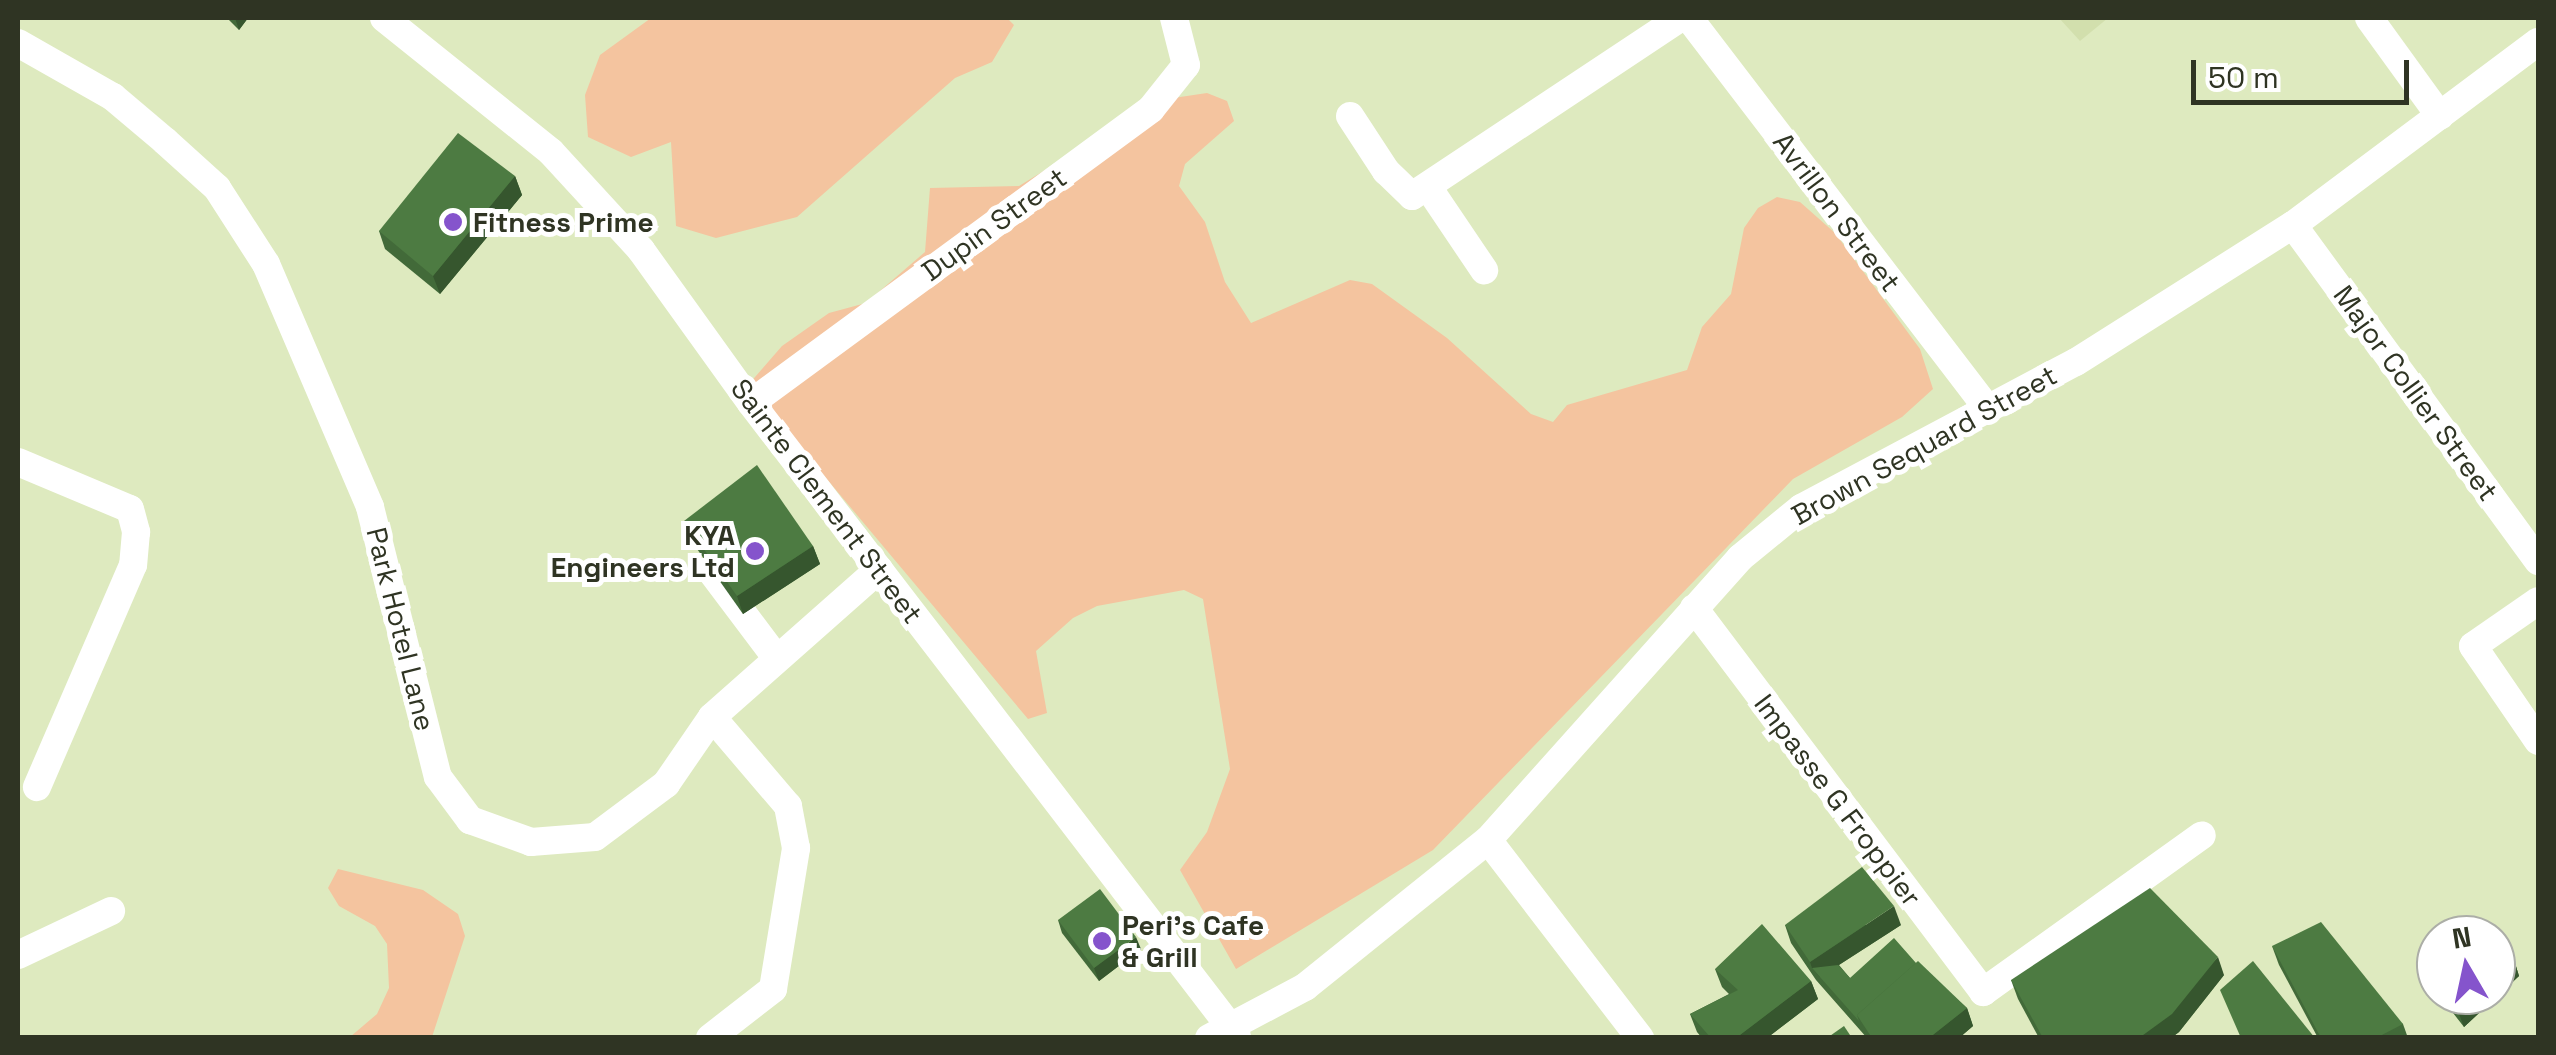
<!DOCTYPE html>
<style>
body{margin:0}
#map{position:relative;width:2556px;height:1055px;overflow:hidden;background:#deeabf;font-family:"Space Grotesk",sans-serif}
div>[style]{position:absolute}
.built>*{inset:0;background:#d2dfad}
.green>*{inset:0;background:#f4c49f}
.minor>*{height:28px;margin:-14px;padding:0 14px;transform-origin:14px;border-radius:14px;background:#fff}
.wall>*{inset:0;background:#426a39}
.shaded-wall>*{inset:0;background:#36562e}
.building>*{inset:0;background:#4d7b42}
.dots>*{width:28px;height:28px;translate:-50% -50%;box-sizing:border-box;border:5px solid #fff;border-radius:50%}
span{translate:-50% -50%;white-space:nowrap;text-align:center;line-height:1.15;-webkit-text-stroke:10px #fff;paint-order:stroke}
.street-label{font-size:28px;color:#2f3423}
.poi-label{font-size:28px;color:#2f3423;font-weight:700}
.left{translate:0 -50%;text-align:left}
.right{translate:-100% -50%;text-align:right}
.frame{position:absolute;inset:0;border:20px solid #2f3423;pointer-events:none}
.north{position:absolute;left:2416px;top:915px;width:100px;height:100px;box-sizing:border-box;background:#fff;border:2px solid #acaea7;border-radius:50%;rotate:351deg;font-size:28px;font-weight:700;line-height:40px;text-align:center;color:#2f3423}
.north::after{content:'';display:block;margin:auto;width:35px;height:45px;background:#8554cc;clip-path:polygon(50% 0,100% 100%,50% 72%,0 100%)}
.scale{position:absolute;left:2191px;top:60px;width:218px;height:45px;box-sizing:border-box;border:5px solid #2f3423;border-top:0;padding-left:12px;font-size:30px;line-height:35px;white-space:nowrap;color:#2f3423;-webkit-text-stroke:8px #fff;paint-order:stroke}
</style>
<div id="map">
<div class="built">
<div style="clip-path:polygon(2059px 18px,2108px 18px,2080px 41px)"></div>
</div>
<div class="green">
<div style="clip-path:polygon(651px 18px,1007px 18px,1014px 25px,992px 62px,955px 78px,797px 217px,716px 238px,676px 226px,671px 142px,631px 157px,588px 137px,585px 95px,600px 55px)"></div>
<div style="clip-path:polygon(1207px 93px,1227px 101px,1234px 121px,1185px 164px,1179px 186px,1205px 222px,1225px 282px,1251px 323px,1350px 280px,1372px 284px,1447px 338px,1531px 414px,1553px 422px,1567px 405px,1687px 370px,1702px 327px,1731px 294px,1744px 228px,1758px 208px,1777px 197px,1800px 202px,1835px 233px,1920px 349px,1933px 389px,1902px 417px,1793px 479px,1433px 850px,1236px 969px,1180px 870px,1207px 832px,1230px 769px,1203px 599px,1184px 590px,1097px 606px,1073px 618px,1036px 651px,1047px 713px,1028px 719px,748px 385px,782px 346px,829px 313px,866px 303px,925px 252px,930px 188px,1019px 186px,1160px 100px)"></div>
<div style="clip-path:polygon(338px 869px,423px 890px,458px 914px,465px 936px,432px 1037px,350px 1037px,377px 1014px,389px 988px,387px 944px,375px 926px,339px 906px,328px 888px)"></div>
</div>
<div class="minor">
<div style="left:384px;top:18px;width:214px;rotate:38.7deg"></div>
<div style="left:551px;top:152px;width:133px;rotate:47.4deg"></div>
<div style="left:641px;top:250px;width:188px;rotate:54.3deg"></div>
<div style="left:751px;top:403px;width:798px;rotate:52.48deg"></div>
<div style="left:1689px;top:18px;width:489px;rotate:52.6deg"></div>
<div style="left:2369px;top:18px;width:121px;rotate:54.1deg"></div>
<div style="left:18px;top:43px;width:109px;rotate:29.6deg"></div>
<div style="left:113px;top:97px;width:68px;rotate:40.2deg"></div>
<div style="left:165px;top:141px;width:70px;rotate:42.1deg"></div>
<div style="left:217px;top:188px;width:90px;rotate:57.2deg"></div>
<div style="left:266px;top:264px;width:264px;rotate:66.8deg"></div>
<div style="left:370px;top:507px;width:278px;rotate:75.9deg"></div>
<div style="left:438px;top:777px;width:54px;rotate:53.3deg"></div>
<div style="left:470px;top:820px;width:65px;rotate:19.8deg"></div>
<div style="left:531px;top:842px;width:64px;rotate:-4.5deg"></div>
<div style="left:595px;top:837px;width:89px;rotate:-36.7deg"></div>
<div style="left:666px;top:784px;width:81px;rotate:-55.5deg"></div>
<div style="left:712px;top:717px;width:223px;rotate:-41.5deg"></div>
<div style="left:1350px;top:116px;width:66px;rotate:56.8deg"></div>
<div style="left:1386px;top:171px;width:36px;rotate:44deg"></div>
<div style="left:1412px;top:196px;width:322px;rotate:-33.6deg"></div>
<div style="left:1430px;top:190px;width:97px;rotate:56deg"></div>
<div style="left:2293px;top:225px;width:416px;rotate:53.9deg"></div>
<div style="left:751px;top:403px;width:496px;rotate:-36.3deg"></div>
<div style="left:1151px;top:109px;width:56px;rotate:-51.5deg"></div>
<div style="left:1186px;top:65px;width:49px;rotate:-104.3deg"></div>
<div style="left:18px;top:462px;width:121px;rotate:22.8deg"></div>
<div style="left:130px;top:509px;width:24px;rotate:75deg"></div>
<div style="left:136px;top:532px;width:33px;rotate:95deg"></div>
<div style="left:133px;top:565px;width:242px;rotate:113.4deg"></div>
<div style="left:711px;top:571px;width:105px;rotate:53.1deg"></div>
<div style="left:2538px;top:601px;width:79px;rotate:145.3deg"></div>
<div style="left:2473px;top:646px;width:115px;rotate:55.6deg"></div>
<div style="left:1694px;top:608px;width:481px;rotate:53deg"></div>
<div style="left:1983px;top:992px;width:269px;rotate:-35.6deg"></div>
<div style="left:1488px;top:840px;width:250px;rotate:52.5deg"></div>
<div style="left:18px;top:955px;width:103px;rotate:-25.3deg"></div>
<div style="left:710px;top:1038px;width:80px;rotate:-37.9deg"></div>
<div style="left:773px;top:989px;width:143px;rotate:-80.7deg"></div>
<div style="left:796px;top:848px;width:43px;rotate:-100.8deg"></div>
<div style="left:788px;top:806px;width:117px;rotate:-130.5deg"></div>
<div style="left:1209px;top:1038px;width:109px;rotate:-28deg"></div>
<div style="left:1305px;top:987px;width:235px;rotate:-38.8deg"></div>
<div style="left:1488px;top:840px;width:378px;rotate:-48.2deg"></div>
<div style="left:1740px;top:558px;width:79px;rotate:-39.3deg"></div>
<div style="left:1801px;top:508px;width:311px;rotate:-28deg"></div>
<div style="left:2076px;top:362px;width:257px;rotate:-32.3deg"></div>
<div style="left:2293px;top:225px;width:306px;rotate:-36.8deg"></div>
</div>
<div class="wall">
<div style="clip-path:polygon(227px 18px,248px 18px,239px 30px)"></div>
<div style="clip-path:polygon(515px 176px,522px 195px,440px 294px,385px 249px,379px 231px)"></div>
<div style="clip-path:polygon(684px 521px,813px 546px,820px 564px,743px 614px,690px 539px)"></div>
<div style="clip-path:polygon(1058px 920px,1141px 949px,1099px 981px,1062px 933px)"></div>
<div style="clip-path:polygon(1785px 925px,1901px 925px,1839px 965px,1850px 978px,1916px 963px,1967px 1008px,1973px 1026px,1959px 1038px,1867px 1038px,1816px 980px,1791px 943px)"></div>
<div style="clip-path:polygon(2272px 946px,2403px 1024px,2408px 1038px,2318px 1038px,2279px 965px)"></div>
<div style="clip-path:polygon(2436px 960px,2436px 991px,2428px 981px,2423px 968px)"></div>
<div style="clip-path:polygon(2515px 963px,2519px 976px,2464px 1027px,2439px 995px,2496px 995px)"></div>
<div style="clip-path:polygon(1715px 969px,1811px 981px,1818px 999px,1767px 1038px,1702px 1038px,1697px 1032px,1690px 1014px,1729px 994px,1722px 987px)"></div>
<div style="clip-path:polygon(2224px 975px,2179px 1032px,2171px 1038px,2039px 1038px,2018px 999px,2011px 980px)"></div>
</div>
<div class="shaded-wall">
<div style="clip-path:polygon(235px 18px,248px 18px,239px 30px)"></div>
<div style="clip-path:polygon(515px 176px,522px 195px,440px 294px,433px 276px)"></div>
<div style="clip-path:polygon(813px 546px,820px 564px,743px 614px,737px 596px)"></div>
<div style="clip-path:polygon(1894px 906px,1901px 925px,1820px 977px,1812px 968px,1810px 962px)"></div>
<div style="clip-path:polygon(1136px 937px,1141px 949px,1099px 981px,1094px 968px)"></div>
<div style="clip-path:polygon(2218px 957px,2224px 975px,2179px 1032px,2171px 1038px,2139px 1038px)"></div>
<div style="clip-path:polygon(2515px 963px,2519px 976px,2464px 1027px,2459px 1014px,2480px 995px,2496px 995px,2496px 980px)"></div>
<div style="clip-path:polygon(1811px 981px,1818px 999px,1767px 1038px,1736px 1038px)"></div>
<div style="clip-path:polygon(1967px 1008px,1973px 1026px,1959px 1038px,1929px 1038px)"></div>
</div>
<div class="building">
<div style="clip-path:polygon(458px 133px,515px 176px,433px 276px,379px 231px)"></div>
<div style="clip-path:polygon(757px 465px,813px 546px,737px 596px,684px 521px)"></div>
<div style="clip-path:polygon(1862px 867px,1894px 906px,1810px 962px,1785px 925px)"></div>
<div style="clip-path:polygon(2150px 888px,2218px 957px,2172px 1014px,2139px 1038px,2043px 1038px,2011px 980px)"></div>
<div style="clip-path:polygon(1100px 889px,1136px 937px,1094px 968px,1058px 920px)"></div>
<div style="clip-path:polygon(2321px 922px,2403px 1024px,2376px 1038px,2321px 1038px,2272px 946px)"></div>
<div style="clip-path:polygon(1762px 924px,1811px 981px,1736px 1038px,1711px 1038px,1690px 1014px,1738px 990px,1715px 969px)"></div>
<div style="clip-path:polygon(1894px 938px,1916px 963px,1857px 1015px,1859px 1021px,1812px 968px,1838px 965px,1850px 978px)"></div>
<div style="clip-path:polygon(2496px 946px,2515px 963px,2496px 980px)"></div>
<div style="clip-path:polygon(2436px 960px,2436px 984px,2423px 968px)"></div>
<div style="clip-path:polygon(1918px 961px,1967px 1008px,1929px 1038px,1872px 1038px,1857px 1015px)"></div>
<div style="clip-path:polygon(2253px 961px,2315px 1038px,2241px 1038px,2220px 990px)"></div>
<div style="clip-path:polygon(2444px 995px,2480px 995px,2459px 1014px)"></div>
<div style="clip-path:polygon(1844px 1026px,1852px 1038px,1827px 1038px)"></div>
</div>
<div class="dots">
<div style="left:453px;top:222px;background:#8554cc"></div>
<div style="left:755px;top:551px;background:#8554cc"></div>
<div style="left:1102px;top:941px;background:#8554cc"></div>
</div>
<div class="street-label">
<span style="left:1837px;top:212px;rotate:53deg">Avrillon Street</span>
<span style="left:994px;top:224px;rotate:-36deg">Dupin Street</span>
<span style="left:2416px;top:393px;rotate:54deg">Major Collier Street</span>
<span style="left:1924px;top:445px;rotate:-29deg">Brown Sequard Street</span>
<span style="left:827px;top:501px;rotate:53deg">Sainte Clement Street</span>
<span style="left:401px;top:629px;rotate:76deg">Park Hotel Lane</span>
<span style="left:1838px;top:800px;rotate:53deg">Impasse G Froppier</span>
</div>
<div class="poi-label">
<span class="left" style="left:473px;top:222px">Fitness Prime</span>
<span class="right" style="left:735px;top:551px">KYA<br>Engineers Ltd</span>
<span class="left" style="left:1122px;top:941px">Peri's Cafe<br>&amp; Grill</span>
</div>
<div class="frame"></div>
<div class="north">N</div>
<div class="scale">50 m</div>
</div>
